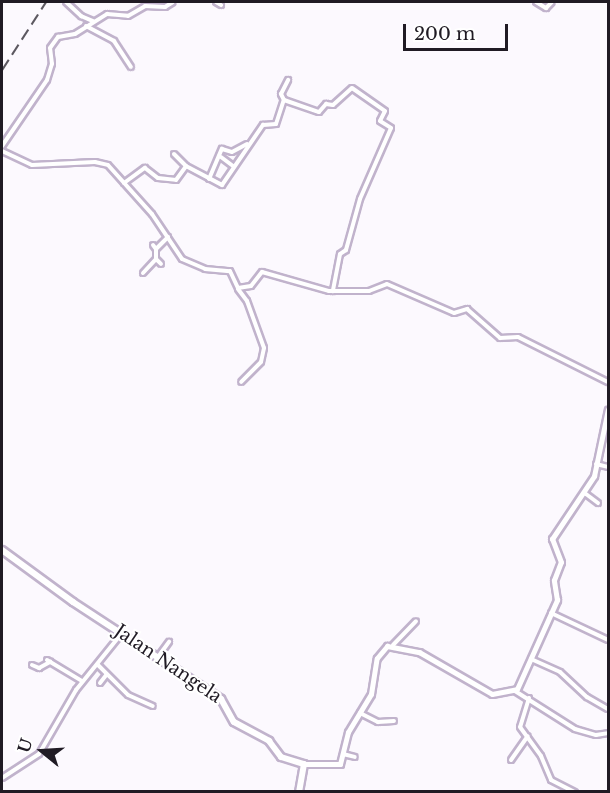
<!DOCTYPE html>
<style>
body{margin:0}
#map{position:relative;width:610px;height:793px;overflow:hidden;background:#fcf9fe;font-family:"Libre Baskerville",serif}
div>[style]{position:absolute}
.roads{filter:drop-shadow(2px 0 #c1b3cc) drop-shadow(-2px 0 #c1b3cc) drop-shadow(0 2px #c1b3cc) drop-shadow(0 -2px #c1b3cc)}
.street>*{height:4px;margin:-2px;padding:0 2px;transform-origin:2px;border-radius:2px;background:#fff}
.secondary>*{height:5px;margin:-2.5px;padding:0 2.5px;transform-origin:2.5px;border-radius:2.5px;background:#fff}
.primary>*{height:6px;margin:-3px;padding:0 3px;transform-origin:3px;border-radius:3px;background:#fff}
.rail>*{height:1.5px;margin-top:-0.75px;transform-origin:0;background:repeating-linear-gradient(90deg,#5c5860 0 12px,transparent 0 18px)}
span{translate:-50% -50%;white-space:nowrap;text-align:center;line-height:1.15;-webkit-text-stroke:4.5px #fff;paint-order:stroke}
.street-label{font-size:18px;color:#201b24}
.frame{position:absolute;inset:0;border:3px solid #201b24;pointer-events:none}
.north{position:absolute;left:12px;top:721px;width:60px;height:60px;-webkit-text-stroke:4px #fff;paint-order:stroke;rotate:288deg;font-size:16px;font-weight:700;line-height:24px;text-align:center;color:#201b24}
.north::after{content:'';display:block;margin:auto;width:21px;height:27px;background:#201b24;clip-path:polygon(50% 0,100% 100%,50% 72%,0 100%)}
.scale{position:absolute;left:403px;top:24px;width:105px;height:27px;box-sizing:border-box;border:3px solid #201b24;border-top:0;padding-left:8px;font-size:18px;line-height:21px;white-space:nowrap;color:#201b24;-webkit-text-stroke:4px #fff;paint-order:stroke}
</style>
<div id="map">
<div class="roads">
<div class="street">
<div style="left:66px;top:2px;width:21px;rotate:43deg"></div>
<div style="left:81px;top:16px;width:13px;rotate:23deg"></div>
<div style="left:216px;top:2px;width:6px;rotate:31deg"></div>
<div style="left:536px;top:2px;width:12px;rotate:31deg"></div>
<div style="left:546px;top:8px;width:8px;rotate:-45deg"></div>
<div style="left:86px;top:26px;width:32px;rotate:28deg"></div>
<div style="left:114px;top:41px;width:31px;rotate:57deg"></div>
<div style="left:284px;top:100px;width:7px;rotate:-117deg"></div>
<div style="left:281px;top:94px;width:16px;rotate:-63deg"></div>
<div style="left:2px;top:146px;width:80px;rotate:-55.7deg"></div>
<div style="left:47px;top:80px;width:17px;rotate:-73deg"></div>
<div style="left:52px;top:64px;width:16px;rotate:-97deg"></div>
<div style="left:50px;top:48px;width:14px;rotate:-54deg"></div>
<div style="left:58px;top:37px;width:17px;rotate:-10deg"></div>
<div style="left:75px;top:34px;width:38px;rotate:-32deg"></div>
<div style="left:107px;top:14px;width:21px;rotate:5deg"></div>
<div style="left:128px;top:16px;width:20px;rotate:-30deg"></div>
<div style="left:145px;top:6px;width:20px;rotate:3deg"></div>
<div style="left:165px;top:7px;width:9px;rotate:-32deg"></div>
<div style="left:2px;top:151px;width:33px;rotate:25deg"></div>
<div style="left:32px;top:165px;width:63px;rotate:-2.7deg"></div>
<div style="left:95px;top:162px;width:13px;rotate:13deg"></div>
<div style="left:108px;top:165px;width:66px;rotate:48.1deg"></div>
<div style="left:152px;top:214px;width:54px;rotate:56.3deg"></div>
<div style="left:182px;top:259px;width:25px;rotate:23deg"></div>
<div style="left:205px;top:269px;width:25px;rotate:5deg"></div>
<div style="left:230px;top:271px;width:19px;rotate:65deg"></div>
<div style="left:238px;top:288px;width:13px;rotate:-9deg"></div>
<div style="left:251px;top:286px;width:18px;rotate:-52deg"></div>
<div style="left:262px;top:272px;width:70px;rotate:15.8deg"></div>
<div style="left:329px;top:291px;width:40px"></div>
<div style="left:369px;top:291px;width:19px;rotate:-21deg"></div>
<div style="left:387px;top:284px;width:73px;rotate:23.4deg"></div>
<div style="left:454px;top:313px;width:14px;rotate:-17deg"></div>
<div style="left:467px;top:309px;width:44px;rotate:41.3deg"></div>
<div style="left:500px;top:338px;width:18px;rotate:-3deg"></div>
<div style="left:518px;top:337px;width:101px;rotate:26.6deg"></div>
<div style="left:174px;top:154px;width:17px;rotate:45deg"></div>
<div style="left:221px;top:157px;width:15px;rotate:37deg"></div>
<div style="left:209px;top:179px;width:33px;rotate:-67deg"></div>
<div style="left:222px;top:149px;width:10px;rotate:17deg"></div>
<div style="left:232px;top:152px;width:17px;rotate:-28deg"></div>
<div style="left:124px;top:183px;width:26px;rotate:-36deg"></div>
<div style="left:145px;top:168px;width:16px;rotate:38deg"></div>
<div style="left:158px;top:178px;width:18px;rotate:6deg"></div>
<div style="left:176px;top:180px;width:17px;rotate:-54deg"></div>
<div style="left:186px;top:166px;width:41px;rotate:27.8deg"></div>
<div style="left:222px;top:185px;width:73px;rotate:-55.7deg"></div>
<div style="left:263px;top:125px;width:13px;rotate:-4deg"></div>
<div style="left:276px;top:124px;width:25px;rotate:-72deg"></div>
<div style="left:284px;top:100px;width:37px;rotate:19deg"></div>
<div style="left:319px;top:112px;width:11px;rotate:-49deg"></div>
<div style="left:326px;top:104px;width:7px;rotate:8deg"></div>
<div style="left:333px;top:105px;width:25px;rotate:-42deg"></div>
<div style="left:352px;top:88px;width:40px;rotate:34.9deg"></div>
<div style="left:385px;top:111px;width:11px;rotate:117deg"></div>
<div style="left:380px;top:121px;width:13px;rotate:32deg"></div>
<div style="left:391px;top:128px;width:77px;rotate:113.6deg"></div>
<div style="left:360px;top:199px;width:53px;rotate:105.4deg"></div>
<div style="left:346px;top:250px;width:7px;rotate:146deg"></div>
<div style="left:340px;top:254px;width:38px;rotate:101deg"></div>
<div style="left:153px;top:245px;width:5px;rotate:53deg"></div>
<div style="left:156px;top:249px;width:17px;rotate:-45deg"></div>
<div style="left:156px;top:259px;width:7px;rotate:45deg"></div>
<div style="left:143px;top:273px;width:19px;rotate:-47deg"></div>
<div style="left:156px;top:259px;width:10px;rotate:-90deg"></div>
<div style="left:238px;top:289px;width:15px;rotate:53deg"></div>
<div style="left:247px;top:301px;width:50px;rotate:70.1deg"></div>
<div style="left:264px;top:348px;width:14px;rotate:102deg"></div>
<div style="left:261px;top:362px;width:28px;rotate:135deg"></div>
<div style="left:596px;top:464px;width:12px;rotate:14deg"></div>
<div style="left:586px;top:494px;width:15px;rotate:37deg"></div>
<div style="left:551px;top:613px;width:63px;rotate:25.3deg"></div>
<div style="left:393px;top:645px;width:33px;rotate:-46deg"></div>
<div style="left:158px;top:657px;width:19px;rotate:-54deg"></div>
<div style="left:531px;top:659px;width:32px;rotate:24deg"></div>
<div style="left:560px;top:672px;width:37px;rotate:43deg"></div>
<div style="left:587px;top:697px;width:24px;rotate:30deg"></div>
<div style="left:47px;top:660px;width:41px;rotate:31deg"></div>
<div style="left:32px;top:665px;width:8px;rotate:23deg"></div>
<div style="left:39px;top:668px;width:13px;rotate:-29deg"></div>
<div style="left:98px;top:665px;width:42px;rotate:45deg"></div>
<div style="left:128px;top:695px;width:27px;rotate:24deg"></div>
<div style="left:100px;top:683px;width:11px;rotate:-52deg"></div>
<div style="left:515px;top:691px;width:71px;rotate:32.3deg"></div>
<div style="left:575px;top:729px;width:22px;rotate:16deg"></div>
<div style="left:596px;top:735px;width:12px;rotate:-9deg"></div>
<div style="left:529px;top:698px;width:30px;rotate:107deg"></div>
<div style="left:520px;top:727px;width:36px;rotate:54deg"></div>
<div style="left:541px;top:756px;width:26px;rotate:67deg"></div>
<div style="left:551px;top:780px;width:27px;rotate:27deg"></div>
<div style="left:360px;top:713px;width:20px;rotate:27deg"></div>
<div style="left:378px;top:722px;width:16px;rotate:-4deg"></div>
<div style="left:343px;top:754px;width:12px;rotate:14deg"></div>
<div style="left:511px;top:760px;width:29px;rotate:-55deg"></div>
<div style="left:2px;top:778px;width:44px;rotate:-33deg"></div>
<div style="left:39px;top:754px;width:74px;rotate:-60deg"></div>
<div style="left:76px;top:690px;width:72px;rotate:-51.2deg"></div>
</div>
<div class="secondary">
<div style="left:304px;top:764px;width:36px"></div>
<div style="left:340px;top:764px;width:33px;rotate:-76deg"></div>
<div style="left:348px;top:732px;width:44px;rotate:-58.8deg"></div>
<div style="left:371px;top:694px;width:36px;rotate:-81deg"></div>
<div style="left:377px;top:658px;width:16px;rotate:-50deg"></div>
<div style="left:387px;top:646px;width:33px;rotate:11deg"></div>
<div style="left:419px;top:652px;width:84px;rotate:29.9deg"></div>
<div style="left:492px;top:694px;width:25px;rotate:-11deg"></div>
<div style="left:517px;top:689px;width:98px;rotate:-65.8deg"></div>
<div style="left:557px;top:600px;width:20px;rotate:-99deg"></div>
<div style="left:554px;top:580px;width:19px;rotate:-69deg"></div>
<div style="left:561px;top:562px;width:25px;rotate:-111deg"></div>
<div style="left:552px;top:539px;width:76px;rotate:-56.3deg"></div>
<div style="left:594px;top:476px;width:68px;rotate:-78.2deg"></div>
</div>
<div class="primary">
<div style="left:2px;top:550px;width:88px;rotate:36.2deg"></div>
<div style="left:73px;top:602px;width:177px;rotate:33.2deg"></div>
<div style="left:221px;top:699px;width:26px;rotate:61deg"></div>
<div style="left:234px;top:722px;width:40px;rotate:28deg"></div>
<div style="left:269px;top:741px;width:20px;rotate:53deg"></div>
<div style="left:281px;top:757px;width:24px;rotate:17deg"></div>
<div style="left:304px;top:764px;width:28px;rotate:100deg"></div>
</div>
</div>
<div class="rail">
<div style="left:2px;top:70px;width:81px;rotate:-57.1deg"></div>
</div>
<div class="street-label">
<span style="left:168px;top:664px;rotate:34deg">Jalan Nangela</span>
</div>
<div class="frame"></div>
<div class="north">U</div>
<div class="scale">200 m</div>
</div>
